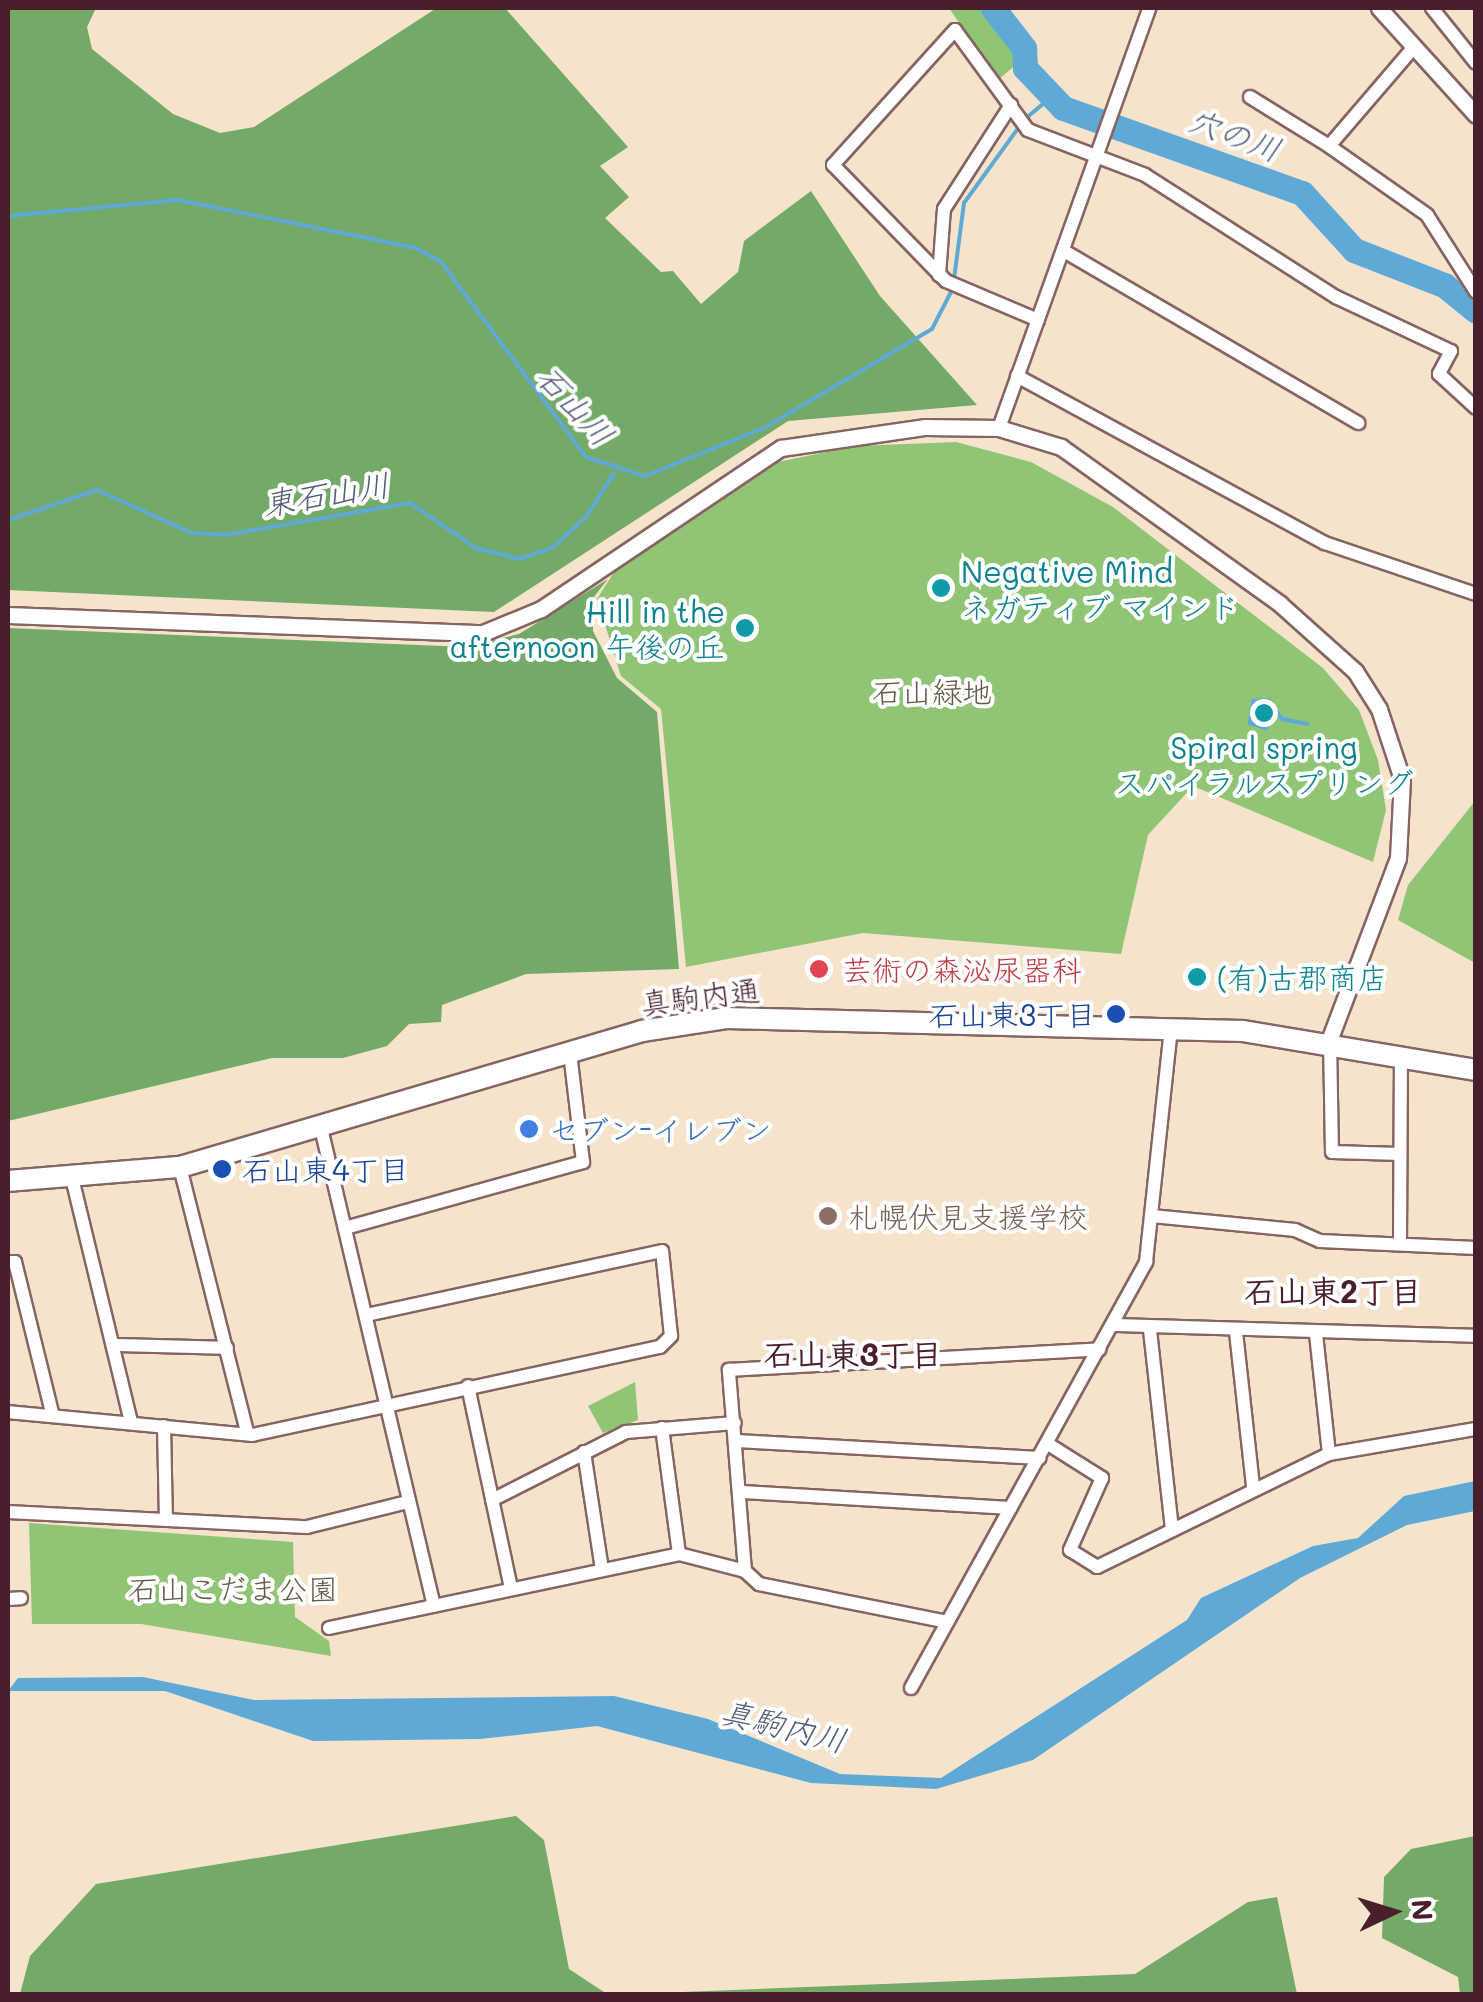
<!DOCTYPE html>
<meta charset="utf-8">
<style>
body{margin:0}
#map{position:relative;width:1483px;height:2002px;overflow:hidden;background:#f5e4cb;font-family:Mali,"Klee One",sans-serif}
div>[style]{position:absolute}
.green>*{inset:0;background:#91c576}
.forest>*{inset:0;background:#74aa67}
.water>*{inset:0;background:#5fa9d7}
.stream>*{height:4px;margin:-2px;padding:0 2px;transform-origin:2px;border-radius:2px;background:#5fa9d7}
.river>*{height:25px;margin:-12.5px;padding:0 12.5px;transform-origin:12.5px;border-radius:12.5px;background:#5fa9d7}
.roads{filter:drop-shadow(2px 0 #866463) drop-shadow(-2px 0 #866463) drop-shadow(0 2px #866463) drop-shadow(0 -2px #866463)}
.minor>*{height:12px;margin:-6px;padding:0 6px;transform-origin:6px;border-radius:6px;background:#fff}
.tertiary>*{height:15px;margin:-7.5px;padding:0 7.5px;transform-origin:7.5px;border-radius:7.5px;background:#fff}
.trunk>*{height:20px;margin:-10px;padding:0 10px;transform-origin:10px;border-radius:10px;background:#fff}
.dots>*{width:28px;height:28px;translate:-50% -50%;box-sizing:border-box;border:5px solid #fff;border-radius:50%}
span{translate:-50% -50%;white-space:nowrap;text-align:center;line-height:1.15;-webkit-text-stroke:8px #fff;paint-order:stroke}
.culture-label{font-size:30px;color:#0d838f}
.left{translate:0 -50%;text-align:left}
.right{translate:-100% -50%;text-align:right}
.park-label{font-size:30px;color:#635945}
.health-label{font-size:30px;color:#be3a42}
.street-label{font-size:30px;color:#4a1f2b}
.transit-label{font-size:30px;color:#164399}
.shop-label{font-size:30px;color:#366cbe}
.education-label{font-size:30px;color:#785e54}
.water-label{font-size:32px;color:#535d78;font-style:italic}
.neighbourhood-label{font-size:32px;color:#4a1f2b;font-weight:700}
.frame{position:absolute;inset:0;border:10px solid #4a1f2b;pointer-events:none}
.north{position:absolute;left:1343px;top:1862px;width:100px;height:100px;-webkit-text-stroke:8px #fff;paint-order:stroke;rotate:86deg;font-size:28px;font-weight:700;line-height:40px;text-align:center;color:#4a1f2b}
.north::after{content:'';display:block;margin:auto;width:35px;height:45px;background:#4a1f2b;clip-path:polygon(50% 0,100% 100%,50% 72%,0 100%)}
</style>
<div id="map">
<div class="green">
<div style="clip-path:polygon(949px 8px,989px 8px,1024px 58px,998px 80px)"></div>
<div style="clip-path:polygon(956px 442px,1031px 462px,1113px 507px,1323px 668px,1359px 710px,1378px 760px,1386px 810px,1373px 862px,1193px 786px,1148px 835px,1121px 954px,863px 933px,686px 967px,661px 709px,621px 676px,597px 599px,614px 572px,773px 463px,855px 446px)"></div>
<div style="clip-path:polygon(1475px 801px,1475px 963px,1398px 920px,1408px 885px)"></div>
<div style="clip-path:polygon(635px 1382px,638px 1420px,603px 1433px,588px 1406px)"></div>
<div style="clip-path:polygon(29px 1523px,293px 1542px,295px 1617px,329px 1641px,331px 1656px,141px 1624px,32px 1624px)"></div>
</div>
<div class="forest">
<div style="clip-path:polygon(8px 8px,96px 8px,87px 27px,92px 49px,173px 114px,220px 133px,254px 127px,435px 9px,505px 8px,628px 147px,600px 166px,629px 197px,605px 218px,661px 272px,673px 271px,701px 304px,738px 272px,744px 241px,811px 191px,880px 296px,977px 405px,788px 421px,494px 612px,8px 590px)"></div>
<div style="clip-path:polygon(608px 579px,593px 598px,593px 631px,617px 678px,657px 712px,679px 969px,526px 974px,442px 1005px,441px 1022px,409px 1024px,387px 1046px,343px 1058px,272px 1058px,8px 1121px,8px 628px,467px 647px,519px 634px)"></div>
<div style="clip-path:polygon(516px 1816px,544px 1840px,569px 1969px,607px 1994px,20px 1994px,30px 1956px,96px 1884px)"></div>
<div style="clip-path:polygon(1475px 1836px,1475px 1994px,1460px 1994px,1458px 1977px,1382px 1938px,1384px 1877px,1411px 1849px)"></div>
<div style="clip-path:polygon(1277px 1897px,1297px 1994px,633px 1994px,1135px 1974px,1248px 1902px)"></div>
</div>
<div class="water">
<div style="clip-path:polygon(1475px 1481px,1475px 1511px,1407px 1525px,1300px 1578px,1033px 1760px,936px 1789px,811px 1783px,597px 1726px,480px 1739px,313px 1741px,165px 1691px,8px 1691px,18px 1678px,143px 1677px,254px 1700px,614px 1696px,708px 1719px,840px 1774px,941px 1778px,1187px 1620px,1201px 1598px,1313px 1546px,1358px 1538px,1404px 1496px)"></div>
</div>
<div class="stream">
<div style="left:1025px;top:119px;width:34px;rotate:-40deg"></div>
<div style="left:8px;top:216px;width:171px;rotate:-5.4deg"></div>
<div style="left:178px;top:200px;width:243px;rotate:11.4deg"></div>
<div style="left:416px;top:248px;width:29px;rotate:29deg"></div>
<div style="left:441px;top:262px;width:243px;rotate:53.4deg"></div>
<div style="left:586px;top:457px;width:62px;rotate:17.9deg"></div>
<div style="left:645px;top:476px;width:128px;rotate:-22deg"></div>
<div style="left:764px;top:428px;width:195px;rotate:-30.5deg"></div>
<div style="left:932px;top:329px;width:46px;rotate:-62.9deg"></div>
<div style="left:954px;top:279px;width:77px;rotate:-82.5deg"></div>
<div style="left:964px;top:203px;width:94px;rotate:-54.1deg"></div>
<div style="left:8px;top:520px;width:94px;rotate:-18.6deg"></div>
<div style="left:97px;top:490px;width:104px;rotate:24.4deg"></div>
<div style="left:192px;top:533px;width:33px;rotate:3deg"></div>
<div style="left:225px;top:535px;width:188px;rotate:-9.8deg"></div>
<div style="left:410px;top:503px;width:80px;rotate:34.3deg"></div>
<div style="left:476px;top:548px;width:44px;rotate:14.3deg"></div>
<div style="left:519px;top:559px;width:35px;rotate:-18deg"></div>
<div style="left:552px;top:548px;width:46px;rotate:-42.4deg"></div>
<div style="left:586px;top:517px;width:52px;rotate:-57.5deg"></div>
<div style="left:1262px;top:715px;width:8px;rotate:-140deg"></div>
<div style="left:1256px;top:710px;width:15px;rotate:4deg"></div>
<div style="left:1271px;top:711px;width:18px;rotate:106deg"></div>
<div style="left:1266px;top:728px;width:17px;rotate:-163deg"></div>
<div style="left:1250px;top:723px;width:22px;rotate:-82deg"></div>
<div style="left:1253px;top:701px;width:16px;rotate:-4deg"></div>
<div style="left:1269px;top:700px;width:23px;rotate:56deg"></div>
<div style="left:1282px;top:719px;width:26px;rotate:11deg"></div>
</div>
<div class="river">
<div style="left:993px;top:8px;width:51px;rotate:52.2deg"></div>
<div style="left:1024px;top:48px;width:20px;rotate:87deg"></div>
<div style="left:1025px;top:68px;width:55px;rotate:46.5deg"></div>
<div style="left:1063px;top:108px;width:254px;rotate:19.6deg"></div>
<div style="left:1302px;top:193px;width:77px;rotate:47.6deg"></div>
<div style="left:1354px;top:250px;width:97px;rotate:21.3deg"></div>
<div style="left:1444px;top:285px;width:41px;rotate:39.1deg"></div>
</div>
<div class="roads">
<div class="minor">
<div style="left:1432px;top:8px;width:70px;rotate:51.3deg"></div>
<div style="left:1414px;top:47px;width:130px;rotate:130.6deg"></div>
<div style="left:1329px;top:146px;width:120px;rotate:35.1deg"></div>
<div style="left:1427px;top:215px;width:91px;rotate:57.5deg"></div>
<div style="left:1250px;top:97px;width:93px;rotate:31.8deg"></div>
<div style="left:1064px;top:251px;width:341px;rotate:30.3deg"></div>
<div style="left:939px;top:275px;width:66px;rotate:-85.7deg"></div>
<div style="left:944px;top:209px;width:124px;rotate:-57.2deg"></div>
<div style="left:1038px;top:320px;width:100px;rotate:-157deg"></div>
<div style="left:946px;top:281px;width:162px;rotate:-134.2deg"></div>
<div style="left:833px;top:165px;width:182px;rotate:-47.9deg"></div>
<div style="left:955px;top:30px;width:124px;rotate:53.9deg"></div>
<div style="left:1028px;top:130px;width:125px;rotate:21deg"></div>
<div style="left:1145px;top:175px;width:227px;rotate:32.6deg"></div>
<div style="left:1336px;top:297px;width:127px;rotate:25.2deg"></div>
<div style="left:1451px;top:351px;width:26px;rotate:118deg"></div>
<div style="left:1439px;top:374px;width:50px;rotate:42.6deg"></div>
<div style="left:1017px;top:376px;width:350px;rotate:28.5deg"></div>
<div style="left:1325px;top:543px;width:159px;rotate:18.7deg"></div>
<div style="left:999px;top:428px;width:446px;rotate:-70.3deg"></div>
<div style="left:1330px;top:1039px;width:113px;rotate:89deg"></div>
<div style="left:1332px;top:1152px;width:68px;rotate:1.7deg"></div>
<div style="left:321px;top:1128px;width:491px;rotate:76.7deg"></div>
<div style="left:180px;top:1167px;width:273px;rotate:75.8deg"></div>
<div style="left:72px;top:1178px;width:251px;rotate:76.4deg"></div>
<div style="left:1152px;top:1216px;width:144px;rotate:5.6deg"></div>
<div style="left:1295px;top:1230px;width:27px;rotate:24deg"></div>
<div style="left:1320px;top:1241px;width:156px;rotate:2.6deg"></div>
<div style="left:345px;top:1228px;width:247px;rotate:-15.5deg"></div>
<div style="left:583px;top:1162px;width:110px;rotate:-96.8deg"></div>
<div style="left:1400px;top:1242px;width:188px;rotate:-89.7deg"></div>
<div style="left:8px;top:1262px;width:7px"></div>
<div style="left:15px;top:1262px;width:155px;rotate:76.2deg"></div>
<div style="left:1114px;top:1325px;width:362px;rotate:1.7deg"></div>
<div style="left:1150px;top:1330px;width:201px;rotate:83.7deg"></div>
<div style="left:1236px;top:1332px;width:155px;rotate:83.7deg"></div>
<div style="left:1316px;top:1334px;width:121px;rotate:83.8deg"></div>
<div style="left:114px;top:1345px;width:113px;rotate:1.5deg"></div>
<div style="left:468px;top:1386px;width:207px;rotate:78deg"></div>
<div style="left:8px;top:1412px;width:245px;rotate:5.4deg"></div>
<div style="left:252px;top:1435px;width:417px;rotate:-12.2deg"></div>
<div style="left:660px;top:1347px;width:16px;rotate:-45deg"></div>
<div style="left:671px;top:1336px;width:85px;rotate:-96deg"></div>
<div style="left:662px;top:1251px;width:303px;rotate:167.8deg"></div>
<div style="left:164px;top:1426px;width:94px;rotate:88.8deg"></div>
<div style="left:662px;top:1428px;width:127px;rotate:82.3deg"></div>
<div style="left:737px;top:1441px;width:303px;rotate:3.2deg"></div>
<div style="left:1048px;top:1444px;width:64px;rotate:32.2deg"></div>
<div style="left:1102px;top:1478px;width:79px;rotate:114deg"></div>
<div style="left:1070px;top:1550px;width:32px;rotate:32deg"></div>
<div style="left:1097px;top:1567px;width:258px;rotate:-26deg"></div>
<div style="left:1329px;top:1454px;width:149px;rotate:-9.7deg"></div>
<div style="left:584px;top:1452px;width:119px;rotate:81.3deg"></div>
<div style="left:743px;top:1492px;width:268px;rotate:3.4deg"></div>
<div style="left:492px;top:1500px;width:150px;rotate:-26.9deg"></div>
<div style="left:626px;top:1432px;width:109px;rotate:-4.7deg"></div>
<div style="left:8px;top:1512px;width:299px;rotate:2.9deg"></div>
<div style="left:307px;top:1527px;width:103px;rotate:-14deg"></div>
<div style="left:745px;top:1571px;width:202px;rotate:-94.6deg"></div>
<div style="left:729px;top:1370px;width:371px;rotate:-3.2deg"></div>
<div style="left:8px;top:1599px;width:13px;rotate:-4deg"></div>
<div style="left:329px;top:1628px;width:358px;rotate:-11.9deg"></div>
<div style="left:679px;top:1554px;width:68px;rotate:14.4deg"></div>
<div style="left:745px;top:1571px;width:19px;rotate:43deg"></div>
<div style="left:759px;top:1584px;width:192px;rotate:11.4deg"></div>
<div style="left:911px;top:1688px;width:487px;rotate:-61.1deg"></div>
<div style="left:1146px;top:1262px;width:234px;rotate:-83.9deg"></div>
</div>
<div class="tertiary">
<div style="left:1379px;top:8px;width:144px;rotate:47.8deg"></div>
<div style="left:8px;top:615px;width:475px;rotate:2.2deg"></div>
<div style="left:483px;top:633px;width:63px;rotate:-22.5deg"></div>
<div style="left:541px;top:609px;width:289px;rotate:-33.9deg"></div>
<div style="left:781px;top:448px;width:146px;rotate:-8.3deg"></div>
<div style="left:925px;top:427px;width:74px;rotate:0.8deg"></div>
<div style="left:999px;top:428px;width:65px;rotate:17deg"></div>
<div style="left:1061px;top:447px;width:269px;rotate:35.6deg"></div>
<div style="left:1280px;top:604px;width:101px;rotate:41.8deg"></div>
<div style="left:1355px;top:671px;width:45px;rotate:57.7deg"></div>
<div style="left:1379px;top:709px;width:74px;rotate:71.8deg"></div>
<div style="left:1402px;top:779px;width:79px;rotate:92.9deg"></div>
<div style="left:1398px;top:858px;width:192px;rotate:110.7deg"></div>
</div>
<div class="trunk">
<div style="left:8px;top:1181px;width:173px;rotate:-4.7deg"></div>
<div style="left:180px;top:1167px;width:482px;rotate:-16.4deg"></div>
<div style="left:642px;top:1031px;width:85px;rotate:-8.8deg"></div>
<div style="left:726px;top:1018px;width:517px;rotate:1.44deg"></div>
<div style="left:1243px;top:1031px;width:236px;rotate:9.5deg"></div>
</div>
</div>
<div class="dots">
<div style="left:941px;top:588px;background:#0f9aa8"></div>
<div style="left:745px;top:628px;background:#0f9aa8"></div>
<div style="left:1264px;top:713px;background:#0f9aa8"></div>
<div style="left:819px;top:969px;background:#e0444e"></div>
<div style="left:1197px;top:977px;background:#0f9aa8"></div>
<div style="left:1116px;top:1014px;background:#1a4fb4"></div>
<div style="left:529px;top:1129px;background:#3f7fe0"></div>
<div style="left:222px;top:1169px;background:#1a4fb4"></div>
<div style="left:828px;top:1216px;background:#8d6e63"></div>
</div>
<div class="culture-label">
<span class="left" style="left:961px;top:588px">Negative Mind<br>ネガティブ マインド</span>
<span class="right" style="left:725px;top:628px">Hill in the<br>afternoon 午後の丘</span>
<span style="left:1264px;top:764px">Spiral spring<br>スパイラルスプリング</span>
<span class="left" style="left:1217px;top:977px">(有)古郡商店</span>
</div>
<div class="park-label">
<span style="left:932px;top:691px">石山緑地</span>
<span style="left:233px;top:1588px">石山こだま公園</span>
</div>
<div class="health-label">
<span class="left" style="left:842px;top:969px">芸術の森泌尿器科</span>
</div>
<div class="street-label">
<span style="left:700px;top:996px;rotate:-7deg">真駒内通</span>
</div>
<div class="transit-label">
<span class="right" style="left:1096px;top:1014px">石山東3丁目</span>
<span class="left" style="left:242px;top:1169px">石山東4丁目</span>
</div>
<div class="shop-label">
<span class="left" style="left:549px;top:1129px">セブン-イレブン</span>
</div>
<div class="education-label">
<span class="left" style="left:848px;top:1216px">札幌伏見支援学校</span>
</div>
<div class="water-label">
<span style="left:1235px;top:134px;rotate:20deg">穴の川</span>
<span style="left:576px;top:405px;rotate:47deg">石山川</span>
<span style="left:326px;top:493px;rotate:-9deg">東石山川</span>
<span style="left:784px;top:1725px;rotate:14deg">真駒内川</span>
</div>
<div class="neighbourhood-label">
<span style="left:1333px;top:1290px">石山東2丁目</span>
<span style="left:853px;top:1353px">石山東3丁目</span>
</div>
<div class="frame"></div>
<div class="north">N</div>
</div>
